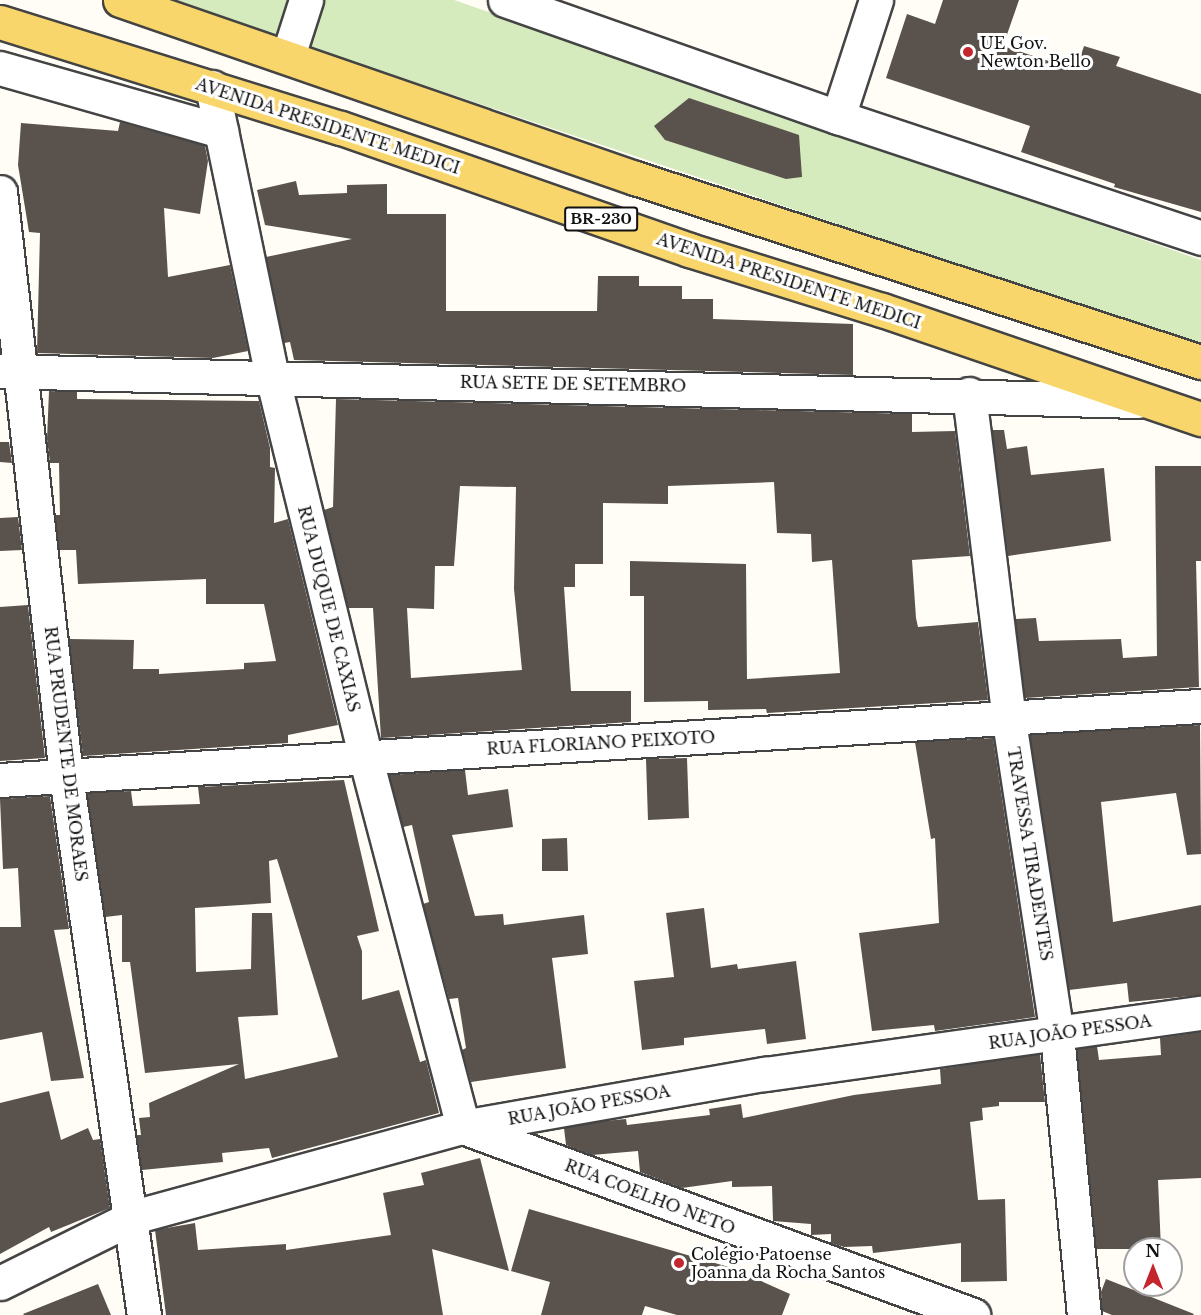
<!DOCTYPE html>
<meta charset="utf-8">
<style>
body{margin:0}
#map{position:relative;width:1201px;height:1315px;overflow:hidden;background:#fffdf5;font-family:"Libre Baskerville",serif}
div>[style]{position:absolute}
.green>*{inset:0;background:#d5ebbd}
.building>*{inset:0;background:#5a524d}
.roads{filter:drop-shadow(2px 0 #444) drop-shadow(-2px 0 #444) drop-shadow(0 2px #444) drop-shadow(0 -2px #444)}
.street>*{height:33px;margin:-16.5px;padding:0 16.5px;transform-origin:16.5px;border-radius:16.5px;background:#fff}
.primary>*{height:33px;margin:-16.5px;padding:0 16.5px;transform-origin:16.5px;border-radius:16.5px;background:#f9d66b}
.dots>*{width:16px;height:16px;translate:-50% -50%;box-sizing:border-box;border:3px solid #fff;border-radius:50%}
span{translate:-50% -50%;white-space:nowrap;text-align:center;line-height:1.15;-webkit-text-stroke:6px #fff;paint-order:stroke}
.shield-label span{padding:2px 4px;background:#fff;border:2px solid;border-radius:4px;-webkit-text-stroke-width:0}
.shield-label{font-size:15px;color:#111;font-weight:700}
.poi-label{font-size:16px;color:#111}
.left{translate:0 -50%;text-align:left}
.street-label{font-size:16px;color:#111}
.north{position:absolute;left:1123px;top:1237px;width:60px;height:60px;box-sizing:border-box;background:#fff;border:2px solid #a0a0a0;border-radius:50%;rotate:0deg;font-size:16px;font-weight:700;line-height:24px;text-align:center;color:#111}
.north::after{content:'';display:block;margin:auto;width:21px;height:27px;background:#c4262e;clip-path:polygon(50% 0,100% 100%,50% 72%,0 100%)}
</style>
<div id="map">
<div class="green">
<div style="clip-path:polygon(156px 0,293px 0,279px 41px)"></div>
<div style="clip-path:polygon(323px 0,454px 0,1201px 260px,1201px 346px,307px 46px)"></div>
</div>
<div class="building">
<div style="clip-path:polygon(943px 0,1019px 0,1003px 46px,1076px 70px,1084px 46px,1120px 57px,1116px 66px,1201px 94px,1201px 212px,1114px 187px,1115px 184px,1021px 152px,1030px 126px,886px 78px,907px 14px,935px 24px)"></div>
<div style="clip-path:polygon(689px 98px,799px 135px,802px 177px,786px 179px,665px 140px,654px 126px)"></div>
<div style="clip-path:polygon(120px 122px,205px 146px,208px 161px,200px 214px,164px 208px,168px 277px,230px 265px,248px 351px,213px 358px,37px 353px,40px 233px,29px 232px,18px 165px,21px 123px,118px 131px)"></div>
<div style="clip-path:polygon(296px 181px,299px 195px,347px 193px,347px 185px,387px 184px,387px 214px,446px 214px,446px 311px,597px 311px,598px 276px,639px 276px,639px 286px,682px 286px,682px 299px,713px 299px,713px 319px,853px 324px,853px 375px,294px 360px,290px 342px,284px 343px,266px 257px,352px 239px,265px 225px,257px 190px)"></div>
<div style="clip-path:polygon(49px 391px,77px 392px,77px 399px,259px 401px,270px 448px,270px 467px,275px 468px,274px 523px,288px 519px,338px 725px,288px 735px,288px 743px,83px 756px,69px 639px,134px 640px,133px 669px,159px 669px,159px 674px,244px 669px,244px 663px,276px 661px,264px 604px,206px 604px,206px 579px,78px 584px,76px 550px,59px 550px,55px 515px,60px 515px,59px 463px,50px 463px,47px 439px)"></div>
<div style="clip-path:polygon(evenodd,336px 399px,912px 414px,912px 432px,955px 431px,970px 556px,912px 560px,916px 618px,918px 627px,978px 622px,988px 700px,767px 713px,766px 709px,708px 710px,708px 701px,644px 702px,644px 596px,630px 596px,630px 561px,746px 564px,747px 679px,840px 673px,832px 560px,812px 562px,811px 534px,777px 533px,774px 482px,668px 486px,668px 504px,603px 503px,603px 564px,575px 564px,575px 587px,564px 587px,571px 691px,631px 691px,631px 722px,381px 738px,373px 608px,348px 608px,324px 510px,333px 507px,336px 399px,460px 486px,516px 487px,514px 589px,522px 670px,411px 678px,407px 608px,434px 609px,435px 566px,454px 566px,460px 486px)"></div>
<div style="clip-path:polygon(992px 430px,1004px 430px,1007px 449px,1027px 446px,1031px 475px,1104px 468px,1111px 541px,1008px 556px)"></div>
<div style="clip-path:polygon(0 442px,9px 442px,12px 463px,0 462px)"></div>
<div style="clip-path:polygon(1155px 466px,1201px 466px,1201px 561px,1196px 561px,1199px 687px,1025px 698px,1015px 619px,1036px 618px,1039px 641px,1121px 639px,1123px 658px,1157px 656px)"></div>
<div style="clip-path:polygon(18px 517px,22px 550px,0 551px,0 518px)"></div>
<div style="clip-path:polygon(28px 605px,45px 758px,0 761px,0 607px)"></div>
<div style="clip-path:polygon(1200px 725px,1201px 854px,1187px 855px,1176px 793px,1101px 802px,1113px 922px,1201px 905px,1201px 995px,1129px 1002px,1127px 983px,1069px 990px,1030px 735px)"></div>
<div style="clip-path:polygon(993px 738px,1035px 1017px,935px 1031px,934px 1025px,872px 1031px,859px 933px,939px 923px,935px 838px,931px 839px,915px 742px)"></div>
<div style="clip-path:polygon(687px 758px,689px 818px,648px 820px,646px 759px)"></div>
<div style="clip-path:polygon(465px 770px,468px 795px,508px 789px,513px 827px,452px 835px,475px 916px,503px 914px,504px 925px,584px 915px,588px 954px,552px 958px,566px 1068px,471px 1082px,462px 1050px,466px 1048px,458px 998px,449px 999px,423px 904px,429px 902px,412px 825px,403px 827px,389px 775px)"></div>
<div style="clip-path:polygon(evenodd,344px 780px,379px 931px,357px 936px,362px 951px,362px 1000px,399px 990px,420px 1062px,426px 1060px,439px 1113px,272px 1158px,269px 1148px,222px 1153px,223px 1162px,142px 1170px,137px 1135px,141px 1135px,139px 1118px,150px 1117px,149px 1103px,239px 1064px,145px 1073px,130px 962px,122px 962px,122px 915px,105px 917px,87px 793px,131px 791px,133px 806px,200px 804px,198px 787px,344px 780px,277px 859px,338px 1057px,245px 1079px,238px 1017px,278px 1015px,272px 913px,252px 913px,251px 969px,196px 972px,195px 908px,271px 903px,269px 861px,277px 859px)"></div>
<div style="clip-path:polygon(50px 796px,69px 929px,54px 930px,84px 1078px,51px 1081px,42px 1032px,0 1040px,0 927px,21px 927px,18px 868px,3px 869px,0 799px)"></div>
<div style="clip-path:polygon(567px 838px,568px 871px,542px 871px,542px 839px)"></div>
<div style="clip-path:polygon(704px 908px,711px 968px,737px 964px,738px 969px,796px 961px,806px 1039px,767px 1044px,765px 1029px,684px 1038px,684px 1045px,642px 1050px,634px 981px,674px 977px,666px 913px)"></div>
<div style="clip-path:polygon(1201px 1032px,1201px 1178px,1158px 1180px,1161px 1249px,1096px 1249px,1077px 1049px,1097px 1046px,1099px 1060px,1161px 1055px,1160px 1038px)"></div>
<div style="clip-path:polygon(1040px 1054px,1045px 1102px,999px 1102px,999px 1106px,982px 1108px,983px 1120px,970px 1122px,978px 1200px,1005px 1199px,1007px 1281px,961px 1282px,961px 1243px,873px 1253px,872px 1246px,844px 1247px,831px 1243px,831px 1234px,811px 1235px,811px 1224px,773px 1221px,772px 1186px,732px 1187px,732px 1181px,682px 1188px,640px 1172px,638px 1151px,592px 1155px,566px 1145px,564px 1128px,604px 1121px,626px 1119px,627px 1125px,710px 1115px,709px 1109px,741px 1104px,743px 1118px,854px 1095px,941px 1084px,940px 1069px)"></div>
<div style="clip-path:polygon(49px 1091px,61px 1140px,88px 1128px,93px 1140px,100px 1139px,110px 1208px,51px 1232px,49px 1227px,0 1254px,0 1103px)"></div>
<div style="clip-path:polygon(480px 1158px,509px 1271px,432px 1249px,443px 1315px,166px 1315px,155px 1230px,195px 1223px,198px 1250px,286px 1244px,286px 1250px,391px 1235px,383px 1193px,424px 1185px,421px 1173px)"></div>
<div style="clip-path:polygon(529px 1209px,732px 1268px,790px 1294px,782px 1315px,677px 1315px,645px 1306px,642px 1315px,541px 1315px,550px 1282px,511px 1271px)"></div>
<div style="clip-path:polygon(1106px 1279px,1194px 1314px,1193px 1315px,1112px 1315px,1102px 1311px,1101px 1292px)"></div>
<div style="clip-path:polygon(98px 1284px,111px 1315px,24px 1315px,23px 1314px)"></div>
</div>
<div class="roads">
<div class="street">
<div style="left:505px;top:0;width:353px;rotate:19.4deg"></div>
<div style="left:838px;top:117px;width:383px;rotate:18.4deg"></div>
<div style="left:288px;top:56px;width:59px;rotate:-72.2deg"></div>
<div style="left:0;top:68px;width:230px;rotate:15.9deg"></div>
<div style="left:212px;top:87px;width:295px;rotate:78.3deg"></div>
<div style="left:272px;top:376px;width:391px;rotate:76.2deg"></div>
<div style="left:365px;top:756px;width:384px;rotate:75.2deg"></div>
<div style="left:463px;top:1127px;width:544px;rotate:20.24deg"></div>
<div style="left:838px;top:117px;width:123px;rotate:-72deg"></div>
<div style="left:0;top:192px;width:588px;rotate:83.55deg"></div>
<div style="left:66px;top:776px;width:545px;rotate:81.77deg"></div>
<div style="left:0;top:371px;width:1138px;rotate:1.51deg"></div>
<div style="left:969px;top:394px;width:329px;rotate:83deg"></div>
<div style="left:1009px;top:721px;width:318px;rotate:81.3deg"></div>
<div style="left:1057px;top:1035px;width:281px;rotate:84.5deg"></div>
<div style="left:0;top:780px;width:1203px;rotate:-3.53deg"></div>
<div style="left:0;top:1283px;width:148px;rotate:-26.4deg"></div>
<div style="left:133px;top:1217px;width:342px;rotate:-15.3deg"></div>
<div style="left:463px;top:1127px;width:307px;rotate:-10deg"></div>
<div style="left:765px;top:1074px;width:440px;rotate:-8deg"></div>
</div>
<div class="primary">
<div style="left:120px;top:0;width:545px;rotate:19.07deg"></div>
<div style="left:635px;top:178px;width:595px;rotate:18.01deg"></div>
<div style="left:0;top:22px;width:357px;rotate:17.3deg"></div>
<div style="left:341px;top:128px;width:369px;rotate:19.3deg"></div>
<div style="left:689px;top:250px;width:202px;rotate:17.3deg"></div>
<div style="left:882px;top:310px;width:337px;rotate:18.9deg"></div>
</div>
</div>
<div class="dots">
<div style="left:968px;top:52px;background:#c4262e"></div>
<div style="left:679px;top:1263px;background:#c4262e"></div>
</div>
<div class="shield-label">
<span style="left:601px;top:219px">BR-230</span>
</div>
<div class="poi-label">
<span class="left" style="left:980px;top:52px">UE Gov.<br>Newton Bello</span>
<span class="left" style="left:691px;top:1263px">Colégio Patoense<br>Joanna da Rocha Santos</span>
</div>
<div class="street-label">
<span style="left:328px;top:126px;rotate:18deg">AVENIDA PRESIDENTE MEDICI</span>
<span style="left:789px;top:281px;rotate:18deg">AVENIDA PRESIDENTE MEDICI</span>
<span style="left:573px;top:384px;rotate:1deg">RUA SETE DE SETEMBRO</span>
<span style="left:329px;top:609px;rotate:76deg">RUA DUQUE DE CAXIAS</span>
<span style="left:601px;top:743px;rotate:-3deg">RUA FLORIANO PEIXOTO</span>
<span style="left:66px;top:754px;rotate:83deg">RUA PRUDENTE DE MORAES</span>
<span style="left:1030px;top:854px;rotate:81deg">TRAVESSA TIRADENTES</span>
<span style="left:1070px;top:1032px;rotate:-8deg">RUA JOÃO PESSOA</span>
<span style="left:589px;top:1105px;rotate:-10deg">RUA JOÃO PESSOA</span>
<span style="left:650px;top:1197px;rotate:21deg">RUA COELHO NETO</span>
</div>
<div class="north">N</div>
</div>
